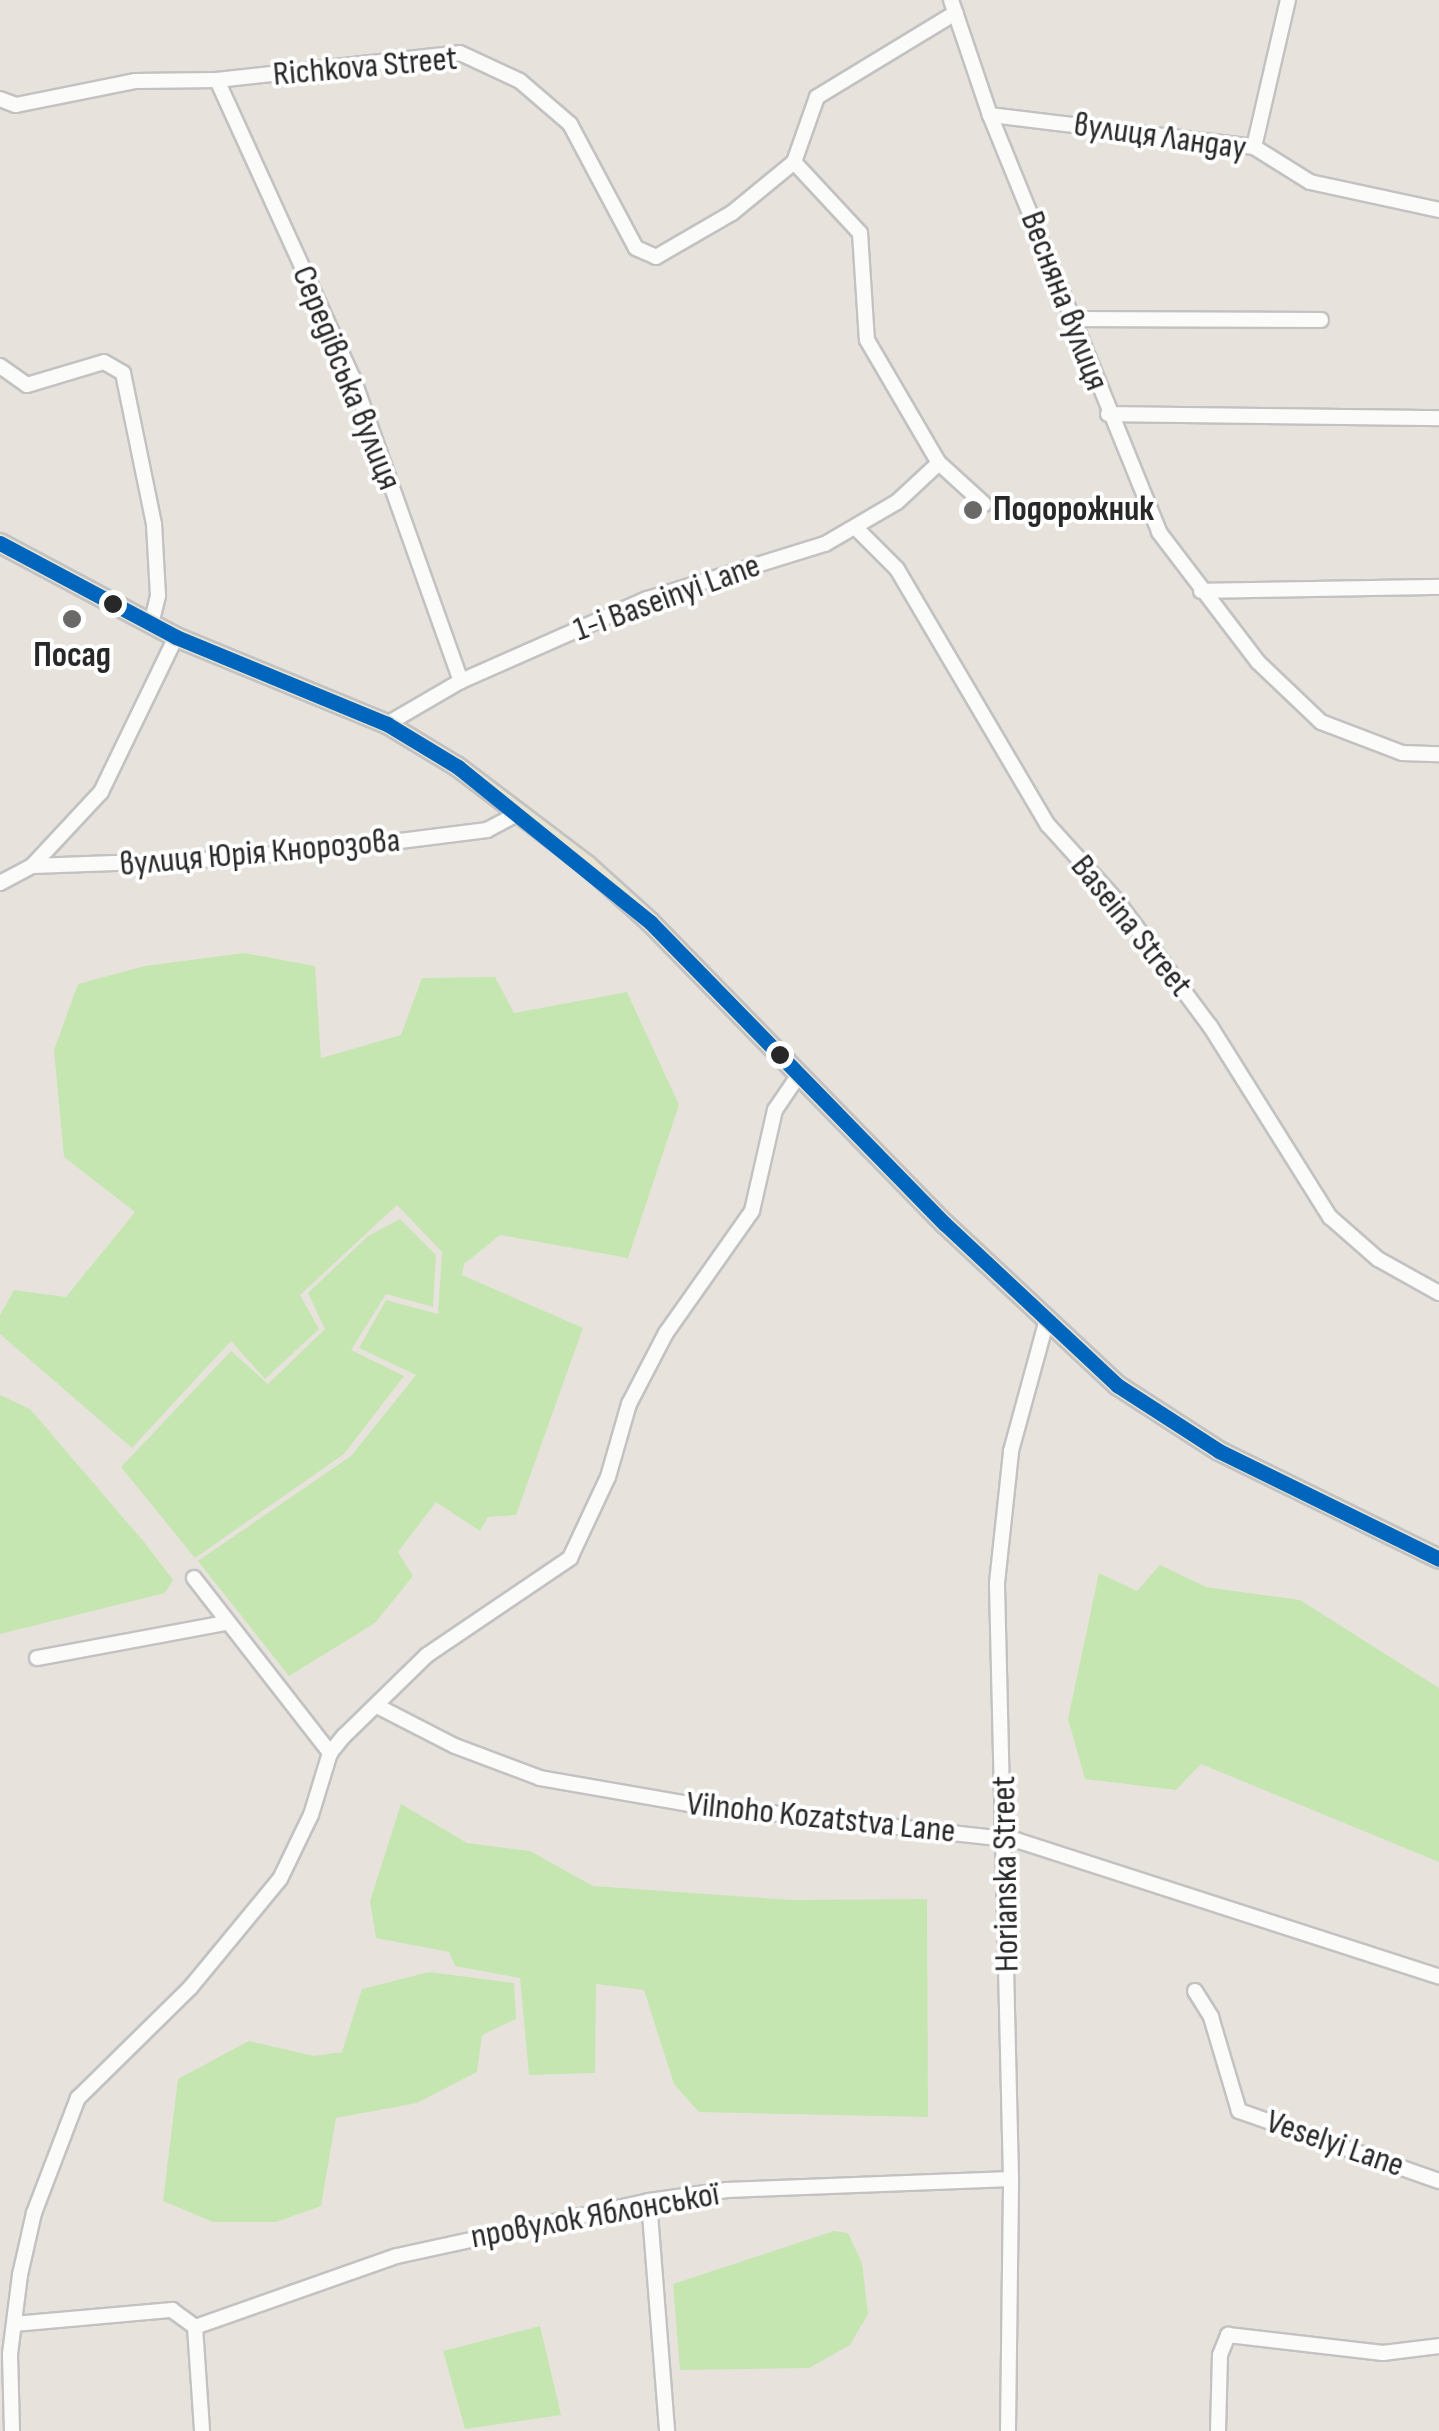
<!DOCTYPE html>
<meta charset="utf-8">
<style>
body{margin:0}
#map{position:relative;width:1439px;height:2431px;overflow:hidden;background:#e7e3dc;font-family:"Sofia Sans Condensed",sans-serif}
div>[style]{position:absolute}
.green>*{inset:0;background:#c5e6b1}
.roads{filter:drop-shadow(2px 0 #c3c2c3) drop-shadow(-2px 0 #c3c2c3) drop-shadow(0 2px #c3c2c3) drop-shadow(0 -2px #c3c2c3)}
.minor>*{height:14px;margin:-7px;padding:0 7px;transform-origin:7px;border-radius:7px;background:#fbfbfa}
.major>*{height:18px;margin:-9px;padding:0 9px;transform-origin:9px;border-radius:9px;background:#e8e3d0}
.bus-1>*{height:15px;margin:-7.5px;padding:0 7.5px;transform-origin:7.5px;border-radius:7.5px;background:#0065bd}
.dots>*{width:28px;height:28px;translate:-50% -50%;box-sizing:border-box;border:5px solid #fff;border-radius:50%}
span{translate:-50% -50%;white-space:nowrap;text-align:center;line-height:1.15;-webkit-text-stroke:8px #fff;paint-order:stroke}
.street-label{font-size:35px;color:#282828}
.poi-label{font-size:35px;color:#282828;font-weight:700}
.left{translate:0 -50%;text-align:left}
</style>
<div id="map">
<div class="green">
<div style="clip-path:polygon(244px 953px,315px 966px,321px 1058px,401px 1035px,422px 978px,495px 977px,514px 1013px,627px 992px,679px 1105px,628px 1258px,500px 1235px,464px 1264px,462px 1275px,583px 1328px,516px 1515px,488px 1517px,480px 1531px,436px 1502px,398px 1552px,413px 1576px,375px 1623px,289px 1676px,198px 1561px,351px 1456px,416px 1375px,359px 1348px,386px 1300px,438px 1314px,442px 1252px,397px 1205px,300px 1295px,319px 1329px,265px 1379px,231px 1341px,132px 1448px,0 1334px,0 1315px,14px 1290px,66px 1297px,135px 1212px,64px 1157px,54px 1050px,78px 984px,145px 966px)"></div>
<div style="clip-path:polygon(400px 1219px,436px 1255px,433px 1307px,386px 1294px,351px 1350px,404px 1376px,344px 1454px,195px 1558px,121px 1467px,231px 1351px,268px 1384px,325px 1329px,308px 1293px,368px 1236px)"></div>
<div style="clip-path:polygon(0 1395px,30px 1409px,144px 1542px,173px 1580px,165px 1593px,0 1634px)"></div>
<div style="clip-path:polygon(1160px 1565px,1206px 1587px,1300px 1600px,1439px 1688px,1439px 1862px,1201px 1764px,1176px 1790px,1085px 1779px,1068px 1719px,1099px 1573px,1137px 1591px)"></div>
<div style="clip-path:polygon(401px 1804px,467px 1843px,530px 1851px,593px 1886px,791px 1900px,927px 1899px,928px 2117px,699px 2112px,674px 2084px,644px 1990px,596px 1984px,595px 2073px,529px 2075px,520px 1978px,455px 1966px,449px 1952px,376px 1938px,370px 1901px)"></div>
<div style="clip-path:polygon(429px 1972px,514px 1983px,516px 2019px,482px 2035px,477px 2072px,417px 2103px,336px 2118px,321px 2206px,276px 2222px,213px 2222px,163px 2201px,178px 2079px,249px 2041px,314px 2056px,342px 2052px,362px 1989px)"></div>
<div style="clip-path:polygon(834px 2231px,848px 2233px,862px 2263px,868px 2314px,850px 2345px,809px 2368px,680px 2370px,673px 2284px)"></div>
<div style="clip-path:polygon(540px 2326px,561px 2415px,465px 2429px,443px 2351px)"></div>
</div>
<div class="roads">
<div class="minor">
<div style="left:951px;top:0;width:121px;rotate:71.3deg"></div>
<div style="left:990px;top:115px;width:450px;rotate:67.9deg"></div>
<div style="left:1159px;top:532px;width:163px;rotate:52.7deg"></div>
<div style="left:1258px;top:662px;width:87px;rotate:43.6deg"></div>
<div style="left:1321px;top:722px;width:87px;rotate:20.9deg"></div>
<div style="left:1402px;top:753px;width:37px;rotate:2deg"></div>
<div style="left:217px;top:80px;width:328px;rotate:65.5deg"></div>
<div style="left:353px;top:378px;width:322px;rotate:70.4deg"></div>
<div style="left:0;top:99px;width:17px;rotate:21deg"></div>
<div style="left:16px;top:105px;width:121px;rotate:-11.4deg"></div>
<div style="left:135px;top:81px;width:82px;rotate:-0.7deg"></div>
<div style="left:217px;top:80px;width:244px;rotate:-6.3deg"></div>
<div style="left:460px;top:53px;width:66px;rotate:25deg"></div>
<div style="left:520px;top:81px;width:66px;rotate:40.7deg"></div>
<div style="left:570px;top:124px;width:140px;rotate:62deg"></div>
<div style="left:636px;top:248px;width:22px;rotate:24deg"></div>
<div style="left:656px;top:257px;width:88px;rotate:-30.1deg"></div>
<div style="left:732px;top:213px;width:80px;rotate:-39.4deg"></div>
<div style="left:794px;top:162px;width:69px;rotate:-70.5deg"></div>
<div style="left:817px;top:97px;width:162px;rotate:-31.3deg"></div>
<div style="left:990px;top:115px;width:266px;rotate:6.9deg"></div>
<div style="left:1254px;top:147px;width:66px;rotate:32deg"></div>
<div style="left:1310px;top:182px;width:132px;rotate:12.2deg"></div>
<div style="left:1254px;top:147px;width:151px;rotate:-77deg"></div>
<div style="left:794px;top:162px;width:97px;rotate:47.1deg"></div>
<div style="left:860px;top:233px;width:107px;rotate:86.3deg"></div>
<div style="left:867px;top:340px;width:143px;rotate:59.7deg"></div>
<div style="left:939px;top:463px;width:61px;rotate:42.3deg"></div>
<div style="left:1073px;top:319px;width:248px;rotate:0.2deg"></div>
<div style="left:0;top:366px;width:33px;rotate:35deg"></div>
<div style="left:27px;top:385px;width:80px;rotate:-16.6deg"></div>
<div style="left:104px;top:362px;width:22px;rotate:30deg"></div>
<div style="left:123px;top:373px;width:154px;rotate:78.4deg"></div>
<div style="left:154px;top:524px;width:72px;rotate:86.8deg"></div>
<div style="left:158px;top:596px;width:30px;rotate:104deg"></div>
<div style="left:1108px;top:414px;width:331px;rotate:0.7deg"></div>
<div style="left:855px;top:527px;width:59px;rotate:45deg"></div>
<div style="left:897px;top:569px;width:297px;rotate:59.5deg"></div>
<div style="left:1048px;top:825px;width:103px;rotate:47.8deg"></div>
<div style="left:1117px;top:901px;width:156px;rotate:53.4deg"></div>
<div style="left:1210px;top:1026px;width:226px;rotate:57.9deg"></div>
<div style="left:1330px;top:1217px;width:64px;rotate:41.2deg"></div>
<div style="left:1378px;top:1259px;width:70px;rotate:29.1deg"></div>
<div style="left:1201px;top:591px;width:238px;rotate:-1deg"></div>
<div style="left:387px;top:724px;width:86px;rotate:-30.2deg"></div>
<div style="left:461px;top:681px;width:203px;rotate:-23.8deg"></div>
<div style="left:647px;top:599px;width:186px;rotate:-17.2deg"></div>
<div style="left:825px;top:544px;width:83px;rotate:-30.3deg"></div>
<div style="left:897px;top:502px;width:57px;rotate:-42.9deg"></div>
<div style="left:32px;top:866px;width:101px;rotate:-47deg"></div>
<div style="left:101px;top:792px;width:172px;rotate:-64.2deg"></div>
<div style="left:0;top:883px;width:36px;rotate:-28deg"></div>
<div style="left:32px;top:866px;width:193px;rotate:-2.1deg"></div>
<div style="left:225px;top:859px;width:168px;rotate:-5.8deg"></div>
<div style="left:392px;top:842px;width:96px;rotate:-7.2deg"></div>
<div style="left:487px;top:830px;width:36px;rotate:-28deg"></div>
<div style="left:194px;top:1578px;width:222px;rotate:52.1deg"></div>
<div style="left:37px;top:1658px;width:192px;rotate:-10.5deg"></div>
<div style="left:379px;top:1707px;width:85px;rotate:27.2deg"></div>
<div style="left:455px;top:1746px;width:91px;rotate:20.6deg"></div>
<div style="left:540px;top:1778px;width:151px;rotate:9.9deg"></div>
<div style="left:689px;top:1804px;width:329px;rotate:6.3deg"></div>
<div style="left:1016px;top:1840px;width:445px;rotate:17.9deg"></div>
<div style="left:1195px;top:1991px;width:31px;rotate:58deg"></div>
<div style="left:1211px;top:2017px;width:98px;rotate:73.4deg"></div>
<div style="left:1239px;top:2111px;width:212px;rotate:19.3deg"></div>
<div style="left:649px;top:2201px;width:231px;rotate:85.5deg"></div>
<div style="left:14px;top:2324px;width:159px;rotate:-5.1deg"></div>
<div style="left:172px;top:2310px;width:29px;rotate:36deg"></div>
<div style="left:195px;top:2327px;width:214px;rotate:-19.4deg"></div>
<div style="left:397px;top:2256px;width:258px;rotate:-12.3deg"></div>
<div style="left:649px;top:2201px;width:79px;rotate:-8deg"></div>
<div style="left:727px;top:2190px;width:284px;rotate:-2.2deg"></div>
<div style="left:195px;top:2327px;width:104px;rotate:86.1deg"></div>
<div style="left:12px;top:2431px;width:77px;rotate:-91.5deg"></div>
<div style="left:10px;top:2354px;width:80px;rotate:-82.8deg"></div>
<div style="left:20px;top:2275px;width:64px;rotate:-77.3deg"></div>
<div style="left:34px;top:2213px;width:123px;rotate:-69.1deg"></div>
<div style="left:78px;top:2098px;width:157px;rotate:-44.5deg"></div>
<div style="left:190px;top:1988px;width:141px;rotate:-50.5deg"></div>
<div style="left:280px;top:1879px;width:71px;rotate:-64.2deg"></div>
<div style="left:311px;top:1815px;width:65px;rotate:-73deg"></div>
<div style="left:330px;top:1753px;width:22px;rotate:-51deg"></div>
<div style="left:344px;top:1736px;width:116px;rotate:-44.3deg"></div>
<div style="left:427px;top:1655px;width:173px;rotate:-34.1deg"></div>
<div style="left:570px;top:1558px;width:89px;rotate:-64.9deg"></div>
<div style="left:608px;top:1477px;width:76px;rotate:-74deg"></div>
<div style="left:629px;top:1404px;width:80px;rotate:-62.5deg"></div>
<div style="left:666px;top:1333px;width:149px;rotate:-54.8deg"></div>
<div style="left:752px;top:1211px;width:104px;rotate:-77.2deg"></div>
<div style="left:775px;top:1110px;width:41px;rotate:-55.9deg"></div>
<div style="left:1008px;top:2431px;width:252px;rotate:-89.3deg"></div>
<div style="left:1011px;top:2179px;width:596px;rotate:-91.35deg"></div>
<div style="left:997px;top:1583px;width:133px;rotate:-83.9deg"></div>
<div style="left:1011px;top:1451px;width:133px;rotate:-74.7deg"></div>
<div style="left:1218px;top:2431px;width:76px;rotate:-88.5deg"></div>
<div style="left:1220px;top:2355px;width:22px;rotate:-68deg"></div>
<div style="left:1228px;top:2335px;width:156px;rotate:6.6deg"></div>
<div style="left:1383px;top:2353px;width:56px;rotate:-7.1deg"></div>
</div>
<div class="major">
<div style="left:0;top:543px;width:200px;rotate:28.1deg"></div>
<div style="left:176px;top:637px;width:228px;rotate:22.4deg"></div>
<div style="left:387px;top:724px;width:83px;rotate:31.2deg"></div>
<div style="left:458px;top:767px;width:162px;rotate:37.2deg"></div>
<div style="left:587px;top:865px;width:85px;rotate:42.1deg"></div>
<div style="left:650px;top:922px;width:422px;rotate:45.7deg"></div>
<div style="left:945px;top:1224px;width:236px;rotate:43.1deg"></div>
<div style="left:1117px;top:1385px;width:121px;rotate:32.9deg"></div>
<div style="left:1219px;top:1451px;width:245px;rotate:26.1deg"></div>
</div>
</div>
<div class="bus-1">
<div style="left:0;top:543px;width:200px;rotate:28.1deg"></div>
<div style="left:176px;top:637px;width:228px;rotate:22.4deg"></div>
<div style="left:387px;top:724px;width:83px;rotate:31.2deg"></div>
<div style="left:458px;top:767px;width:247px;rotate:38.9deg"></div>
<div style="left:650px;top:922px;width:422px;rotate:45.7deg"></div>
<div style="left:945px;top:1224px;width:236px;rotate:43.1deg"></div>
<div style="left:1117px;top:1385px;width:121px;rotate:32.9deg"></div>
<div style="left:1219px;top:1451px;width:245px;rotate:26.1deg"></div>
</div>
<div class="dots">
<div style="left:973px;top:510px;background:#6b6967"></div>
<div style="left:113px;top:604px;background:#282828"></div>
<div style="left:72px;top:619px;background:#6b6967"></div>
<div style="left:780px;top:1055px;background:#282828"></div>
</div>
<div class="street-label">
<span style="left:365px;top:67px;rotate:-5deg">Richkova Street</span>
<span style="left:1160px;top:137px;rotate:8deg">вулиця Ландау</span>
<span style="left:1064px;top:301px;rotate:69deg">Весняна вулиця</span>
<span style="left:346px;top:378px;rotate:68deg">Середівська вулиця</span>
<span style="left:667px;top:598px;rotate:-20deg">1-i Baseinyi Lane</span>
<span style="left:260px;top:853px;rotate:-5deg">вулиця Юрія Кнорозова</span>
<span style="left:1131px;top:926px;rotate:51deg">Baseina Street</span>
<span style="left:821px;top:1818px;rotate:6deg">Vilnoho Kozatstva Lane</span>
<span style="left:1006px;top:1874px;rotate:-91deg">Horianska Street</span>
<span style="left:1335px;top:2144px;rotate:19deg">Veselyi Lane</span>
<span style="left:595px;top:2216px;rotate:-10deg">провулок Яблонської</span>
</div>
<div class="poi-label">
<span class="left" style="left:993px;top:510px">Подорожник</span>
<span style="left:72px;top:656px">Посад</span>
</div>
</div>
